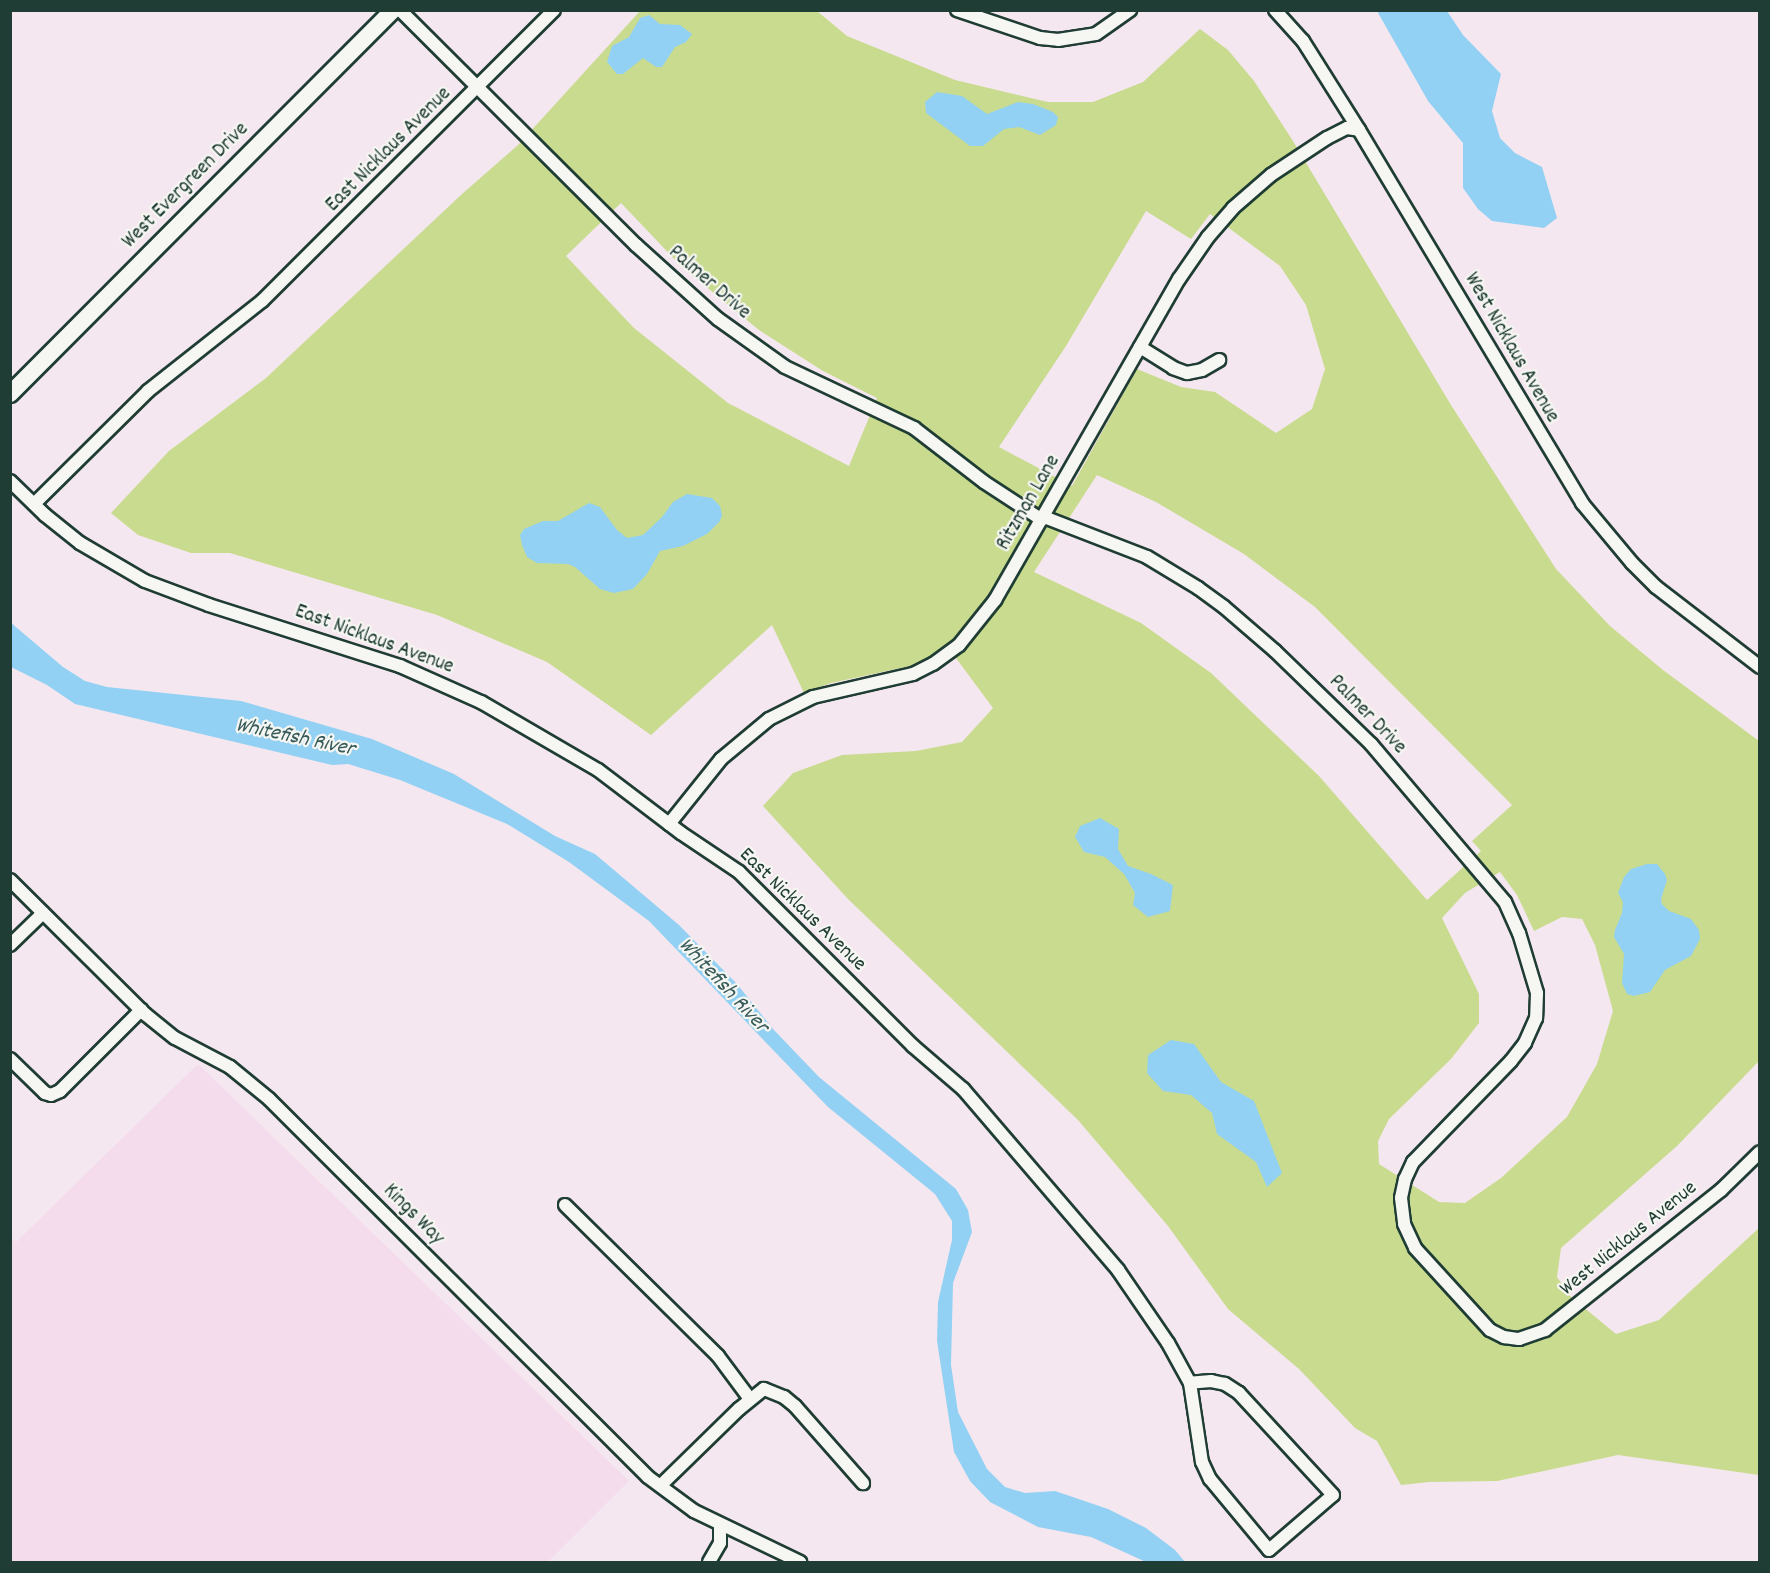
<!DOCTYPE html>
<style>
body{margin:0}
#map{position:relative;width:1770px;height:1573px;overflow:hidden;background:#f5e7ef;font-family:Dekko,sans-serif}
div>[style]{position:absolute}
.built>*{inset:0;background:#f4dced}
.green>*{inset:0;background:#c9db8f}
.water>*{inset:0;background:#92d1f3}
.roads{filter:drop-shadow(2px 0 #1f3d34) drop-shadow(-2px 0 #1f3d34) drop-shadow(0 2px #1f3d34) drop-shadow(0 -2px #1f3d34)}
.street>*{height:12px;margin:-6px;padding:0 6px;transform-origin:6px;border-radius:6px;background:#f6f6f2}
.secondary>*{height:16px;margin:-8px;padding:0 8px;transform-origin:8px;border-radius:8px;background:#f6f6f2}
span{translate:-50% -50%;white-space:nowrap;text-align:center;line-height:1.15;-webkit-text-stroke:4.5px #f6f6f2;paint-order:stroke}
.street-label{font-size:21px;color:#1f3d34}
.water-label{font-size:22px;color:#365b5a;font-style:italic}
.frame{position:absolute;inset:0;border:12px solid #1f3d34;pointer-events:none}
</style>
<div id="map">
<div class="built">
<div style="clip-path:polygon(198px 1064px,629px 1481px,548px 1562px,11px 1562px,11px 1237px,16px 1242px)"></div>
</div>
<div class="green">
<div style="clip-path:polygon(evenodd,640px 11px,817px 11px,847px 36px,955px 80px,1048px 102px,1093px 102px,1143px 82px,1200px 29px,1228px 50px,1254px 81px,1293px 141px,1451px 405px,1556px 569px,1610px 626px,1663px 670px,1759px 741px,1759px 1061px,1677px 1146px,1561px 1248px,1557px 1277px,1571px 1297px,1616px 1334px,1659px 1320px,1759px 1228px,1759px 1475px,1618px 1455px,1497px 1481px,1429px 1482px,1401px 1485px,1377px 1441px,1355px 1428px,1299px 1369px,1228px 1309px,1168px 1226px,1078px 1120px,848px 899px,763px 806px,793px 773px,842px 755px,916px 751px,962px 742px,993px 708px,947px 646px,931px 658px,915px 665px,831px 683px,804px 693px,772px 625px,651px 735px,547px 662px,437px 615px,230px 553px,191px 553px,138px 535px,111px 513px,169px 451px,266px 378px,462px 194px,518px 145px,640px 11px,621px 203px,682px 267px,759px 330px,823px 371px,877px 398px,849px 466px,728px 403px,634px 328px,566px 256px,621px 203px,640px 11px,1146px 211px,1191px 239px,1210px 214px,1280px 266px,1306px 305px,1325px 369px,1312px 409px,1276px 433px,1215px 392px,1181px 387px,1137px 369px,1072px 486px,999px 447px,1066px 346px,1146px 211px,640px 11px,1097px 475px,1156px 502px,1244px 554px,1315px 607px,1512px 805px,1472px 841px,1481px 851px,1427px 900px,1319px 776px,1211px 673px,1141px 623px,1034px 572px,1097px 475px,640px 11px,1500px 872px,1517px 895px,1534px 931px,1562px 917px,1582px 919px,1595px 945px,1613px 1011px,1597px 1064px,1567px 1117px,1501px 1178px,1465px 1203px,1439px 1202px,1379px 1164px,1378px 1141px,1389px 1119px,1451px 1059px,1479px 1023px,1479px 994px,1442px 918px,1465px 893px,1500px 872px)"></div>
</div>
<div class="water">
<div style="clip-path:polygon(1377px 11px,1447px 11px,1463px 35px,1501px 74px,1492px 111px,1500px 138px,1515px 153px,1542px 167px,1557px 218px,1544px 228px,1492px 221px,1478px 209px,1463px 188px,1463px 143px,1428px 101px)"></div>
<div style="clip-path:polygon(649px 15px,660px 24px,680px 25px,692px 34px,686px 42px,675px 47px,662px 67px,656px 67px,643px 58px,623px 74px,617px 74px,607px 62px,612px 46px,629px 37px,640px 18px)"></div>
<div style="clip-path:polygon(937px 92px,962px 96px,987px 114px,1018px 102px,1033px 104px,1053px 112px,1058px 117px,1056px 125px,1040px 135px,1019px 127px,1004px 129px,983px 146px,970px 146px,926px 113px,925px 102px)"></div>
<div style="clip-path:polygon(687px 494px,712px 498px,720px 506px,722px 515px,720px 521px,707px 534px,683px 546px,660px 551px,647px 574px,633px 589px,614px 593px,600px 589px,575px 567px,568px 564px,537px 563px,527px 557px,522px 545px,520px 535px,524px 529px,543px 521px,558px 521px,589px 503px,600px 507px,617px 530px,627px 538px,643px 535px,662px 517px,673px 502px)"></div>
<div style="clip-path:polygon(10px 622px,63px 667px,85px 681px,107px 687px,241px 701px,372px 739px,454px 774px,555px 836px,595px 854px,679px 925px,737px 984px,773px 1029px,819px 1077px,956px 1189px,968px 1210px,972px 1232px,953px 1283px,951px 1365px,958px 1412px,987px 1469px,1005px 1487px,1025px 1493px,1055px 1491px,1108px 1509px,1146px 1528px,1175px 1550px,1185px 1562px,1146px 1562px,1091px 1537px,1038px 1527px,990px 1502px,970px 1481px,954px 1452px,937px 1341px,938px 1302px,952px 1240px,952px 1221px,935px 1194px,828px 1107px,649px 921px,569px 862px,507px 824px,400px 780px,348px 764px,332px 765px,75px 704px,47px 685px,11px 667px)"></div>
<div style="clip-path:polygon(1100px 818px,1119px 829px,1118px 849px,1128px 866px,1151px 874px,1173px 885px,1170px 911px,1148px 917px,1133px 905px,1135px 893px,1124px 874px,1105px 857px,1084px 852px,1075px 837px,1080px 826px)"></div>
<div style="clip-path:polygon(1647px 864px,1657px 864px,1665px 874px,1667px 880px,1661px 899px,1662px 904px,1669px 911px,1691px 919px,1699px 930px,1700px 939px,1691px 956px,1665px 970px,1650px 992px,1634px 996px,1627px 994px,1622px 983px,1624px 954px,1614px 937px,1615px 930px,1622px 913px,1623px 902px,1618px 893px,1624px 877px,1631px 869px)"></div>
<div style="clip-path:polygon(1171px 1040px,1194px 1044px,1221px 1082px,1254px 1101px,1282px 1173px,1267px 1187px,1256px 1162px,1217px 1134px,1212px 1113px,1191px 1095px,1163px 1091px,1147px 1073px,1148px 1055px)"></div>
</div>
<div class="roads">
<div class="street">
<div style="left:400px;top:10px;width:333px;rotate:44.9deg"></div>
<div style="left:636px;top:245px;width:110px;rotate:42.1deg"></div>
<div style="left:718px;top:319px;width:82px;rotate:35.6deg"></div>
<div style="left:785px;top:367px;width:143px;rotate:25.3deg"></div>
<div style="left:914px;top:428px;width:88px;rotate:37.6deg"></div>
<div style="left:984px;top:482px;width:69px;rotate:33.2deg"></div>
<div style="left:957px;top:10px;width:88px;rotate:18.6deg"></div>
<div style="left:1040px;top:38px;width:18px;rotate:6deg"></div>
<div style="left:1058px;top:40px;width:38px;rotate:-9deg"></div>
<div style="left:1096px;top:34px;width:42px;rotate:-35.2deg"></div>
<div style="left:1275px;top:10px;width:42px;rotate:47.9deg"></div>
<div style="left:1303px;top:41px;width:105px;rotate:57.8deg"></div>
<div style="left:1359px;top:130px;width:435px;rotate:59.1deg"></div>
<div style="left:1582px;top:503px;width:78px;rotate:50.2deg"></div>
<div style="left:1632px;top:563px;width:34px;rotate:45deg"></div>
<div style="left:1656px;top:587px;width:131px;rotate:37.6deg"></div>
<div style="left:1140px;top:347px;width:39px;rotate:32deg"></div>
<div style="left:1173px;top:368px;width:15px;rotate:20deg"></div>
<div style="left:1187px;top:373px;width:15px;rotate:-11deg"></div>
<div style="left:1202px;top:370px;width:20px;rotate:-30deg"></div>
<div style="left:10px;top:481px;width:49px;rotate:44.2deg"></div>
<div style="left:45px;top:515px;width:45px;rotate:38.7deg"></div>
<div style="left:80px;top:543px;width:75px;rotate:30.3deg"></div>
<div style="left:145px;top:581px;width:68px;rotate:20.6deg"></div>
<div style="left:209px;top:605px;width:201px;rotate:17.7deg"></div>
<div style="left:400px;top:666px;width:89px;rotate:24deg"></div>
<div style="left:481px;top:702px;width:135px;rotate:30.2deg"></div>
<div style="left:598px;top:770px;width:104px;rotate:37.2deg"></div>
<div style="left:681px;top:833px;width:70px;rotate:33.9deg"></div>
<div style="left:739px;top:872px;width:246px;rotate:45deg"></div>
<div style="left:913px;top:1046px;width:66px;rotate:40.7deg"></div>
<div style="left:963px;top:1089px;width:238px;rotate:49.4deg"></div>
<div style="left:1118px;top:1270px;width:88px;rotate:55.6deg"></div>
<div style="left:1168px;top:1343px;width:46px;rotate:61.2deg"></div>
<div style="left:1190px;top:1383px;width:80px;rotate:81.4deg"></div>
<div style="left:1202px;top:1462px;width:19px;rotate:65deg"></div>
<div style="left:1210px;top:1479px;width:92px;rotate:50.3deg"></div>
<div style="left:1269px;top:1550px;width:84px;rotate:-40.7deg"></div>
<div style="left:1333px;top:1495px;width:139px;rotate:-132.7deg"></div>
<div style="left:1239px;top:1393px;width:17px;rotate:-147deg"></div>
<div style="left:1225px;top:1384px;width:14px;rotate:-168deg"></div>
<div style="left:1211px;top:1381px;width:21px;rotate:175deg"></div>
<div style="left:34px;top:504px;width:161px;rotate:-44.7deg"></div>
<div style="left:148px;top:391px;width:145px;rotate:-38.3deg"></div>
<div style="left:262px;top:301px;width:412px;rotate:-44.9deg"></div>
<div style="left:1044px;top:517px;width:110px;rotate:21.2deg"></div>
<div style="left:1147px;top:557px;width:60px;rotate:31.3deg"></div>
<div style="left:1198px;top:588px;width:32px;rotate:36deg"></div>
<div style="left:1224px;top:607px;width:67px;rotate:40.8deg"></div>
<div style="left:1275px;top:651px;width:134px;rotate:44.1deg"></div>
<div style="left:1371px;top:744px;width:207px;rotate:49.7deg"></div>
<div style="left:1505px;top:902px;width:34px;rotate:66deg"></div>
<div style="left:1519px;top:933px;width:63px;rotate:73.3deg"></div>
<div style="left:1537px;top:993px;width:25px;rotate:92deg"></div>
<div style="left:1536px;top:1018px;width:27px;rotate:114deg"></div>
<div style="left:1525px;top:1043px;width:23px;rotate:128deg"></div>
<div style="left:1511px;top:1061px;width:141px;rotate:134.1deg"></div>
<div style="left:1413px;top:1162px;width:19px;rotate:115deg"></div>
<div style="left:1405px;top:1179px;width:19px;rotate:102deg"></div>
<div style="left:1401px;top:1198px;width:26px;rotate:83deg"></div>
<div style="left:1404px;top:1224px;width:26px;rotate:65deg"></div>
<div style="left:1415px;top:1248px;width:111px;rotate:47.6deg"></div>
<div style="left:1490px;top:1330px;width:16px;rotate:27deg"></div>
<div style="left:1504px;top:1337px;width:15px;rotate:8deg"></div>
<div style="left:1519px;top:1339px;width:28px;rotate:-19deg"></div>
<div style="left:1545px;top:1330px;width:225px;rotate:-38.5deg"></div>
<div style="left:1721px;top:1190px;width:54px;rotate:-44.3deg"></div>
<div style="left:669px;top:824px;width:83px;rotate:-51.3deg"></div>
<div style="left:721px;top:759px;width:62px;rotate:-39.8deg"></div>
<div style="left:769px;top:719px;width:49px;rotate:-26.6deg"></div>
<div style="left:813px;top:697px;width:103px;rotate:-13deg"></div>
<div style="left:913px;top:674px;width:22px;rotate:-27deg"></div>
<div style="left:933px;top:664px;width:32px;rotate:-36deg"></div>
<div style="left:959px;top:645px;width:58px;rotate:-51.3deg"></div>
<div style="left:995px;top:600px;width:370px;rotate:-60.2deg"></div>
<div style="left:1179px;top:279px;width:51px;rotate:-55.4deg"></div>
<div style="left:1208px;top:237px;width:38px;rotate:-49deg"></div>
<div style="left:1233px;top:208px;width:50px;rotate:-41deg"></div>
<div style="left:1271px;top:175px;width:67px;rotate:-33.5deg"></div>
<div style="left:1327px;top:138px;width:22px;rotate:-27deg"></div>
<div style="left:1347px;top:128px;width:12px;rotate:9deg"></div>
<div style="left:10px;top:880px;width:190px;rotate:44.8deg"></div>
<div style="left:145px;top:1014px;width:38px;rotate:39deg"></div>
<div style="left:175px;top:1038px;width:62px;rotate:27.8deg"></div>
<div style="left:230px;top:1067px;width:50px;rotate:39.4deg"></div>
<div style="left:269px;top:1099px;width:535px;rotate:44.92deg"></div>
<div style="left:648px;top:1477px;width:57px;rotate:36.5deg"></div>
<div style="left:694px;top:1511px;width:118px;rotate:25.7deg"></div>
<div style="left:10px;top:945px;width:46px;rotate:-44.1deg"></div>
<div style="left:10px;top:1059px;width:49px;rotate:44.2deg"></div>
<div style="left:45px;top:1093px;width:6px;rotate:18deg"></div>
<div style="left:51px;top:1095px;width:10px;rotate:-24deg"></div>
<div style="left:60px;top:1091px;width:115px;rotate:-45deg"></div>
<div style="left:565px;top:1205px;width:215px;rotate:44.6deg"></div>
<div style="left:718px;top:1356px;width:54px;rotate:53.3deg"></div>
<div style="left:661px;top:1485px;width:109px;rotate:-44.3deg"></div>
<div style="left:739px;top:1409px;width:32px;rotate:-39deg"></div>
<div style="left:764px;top:1389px;width:22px;rotate:22deg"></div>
<div style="left:784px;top:1397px;width:14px;rotate:39deg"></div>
<div style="left:795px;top:1406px;width:103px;rotate:48.6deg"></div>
<div style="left:709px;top:1562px;width:22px;rotate:-60deg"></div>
<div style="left:720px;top:1543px;width:18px;rotate:-90deg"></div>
</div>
<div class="secondary">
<div style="left:10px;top:394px;width:542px;rotate:-45.07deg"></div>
</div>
</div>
<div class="street-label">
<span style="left:389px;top:150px;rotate:-45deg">East Nicklaus Avenue</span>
<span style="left:186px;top:186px;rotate:-45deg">West Evergreen Drive</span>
<span style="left:709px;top:283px;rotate:41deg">Palmer Drive</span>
<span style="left:1511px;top:348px;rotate:60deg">West Nicklaus Avenue</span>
<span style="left:1029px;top:503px;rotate:-60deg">Ritzman Lane</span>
<span style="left:374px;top:640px;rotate:20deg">East Nicklaus Avenue</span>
<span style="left:1367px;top:715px;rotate:46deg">Palmer Drive</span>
<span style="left:802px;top:910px;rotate:44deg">East Nicklaus Avenue</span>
<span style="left:413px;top:1215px;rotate:45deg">Kings Way</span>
<span style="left:1629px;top:1239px;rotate:-39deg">West Nicklaus Avenue</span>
</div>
<div class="water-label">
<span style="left:295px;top:738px;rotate:12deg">Whitefish River</span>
<span style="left:723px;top:986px;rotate:47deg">Whitefish River</span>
</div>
<div class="frame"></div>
</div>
